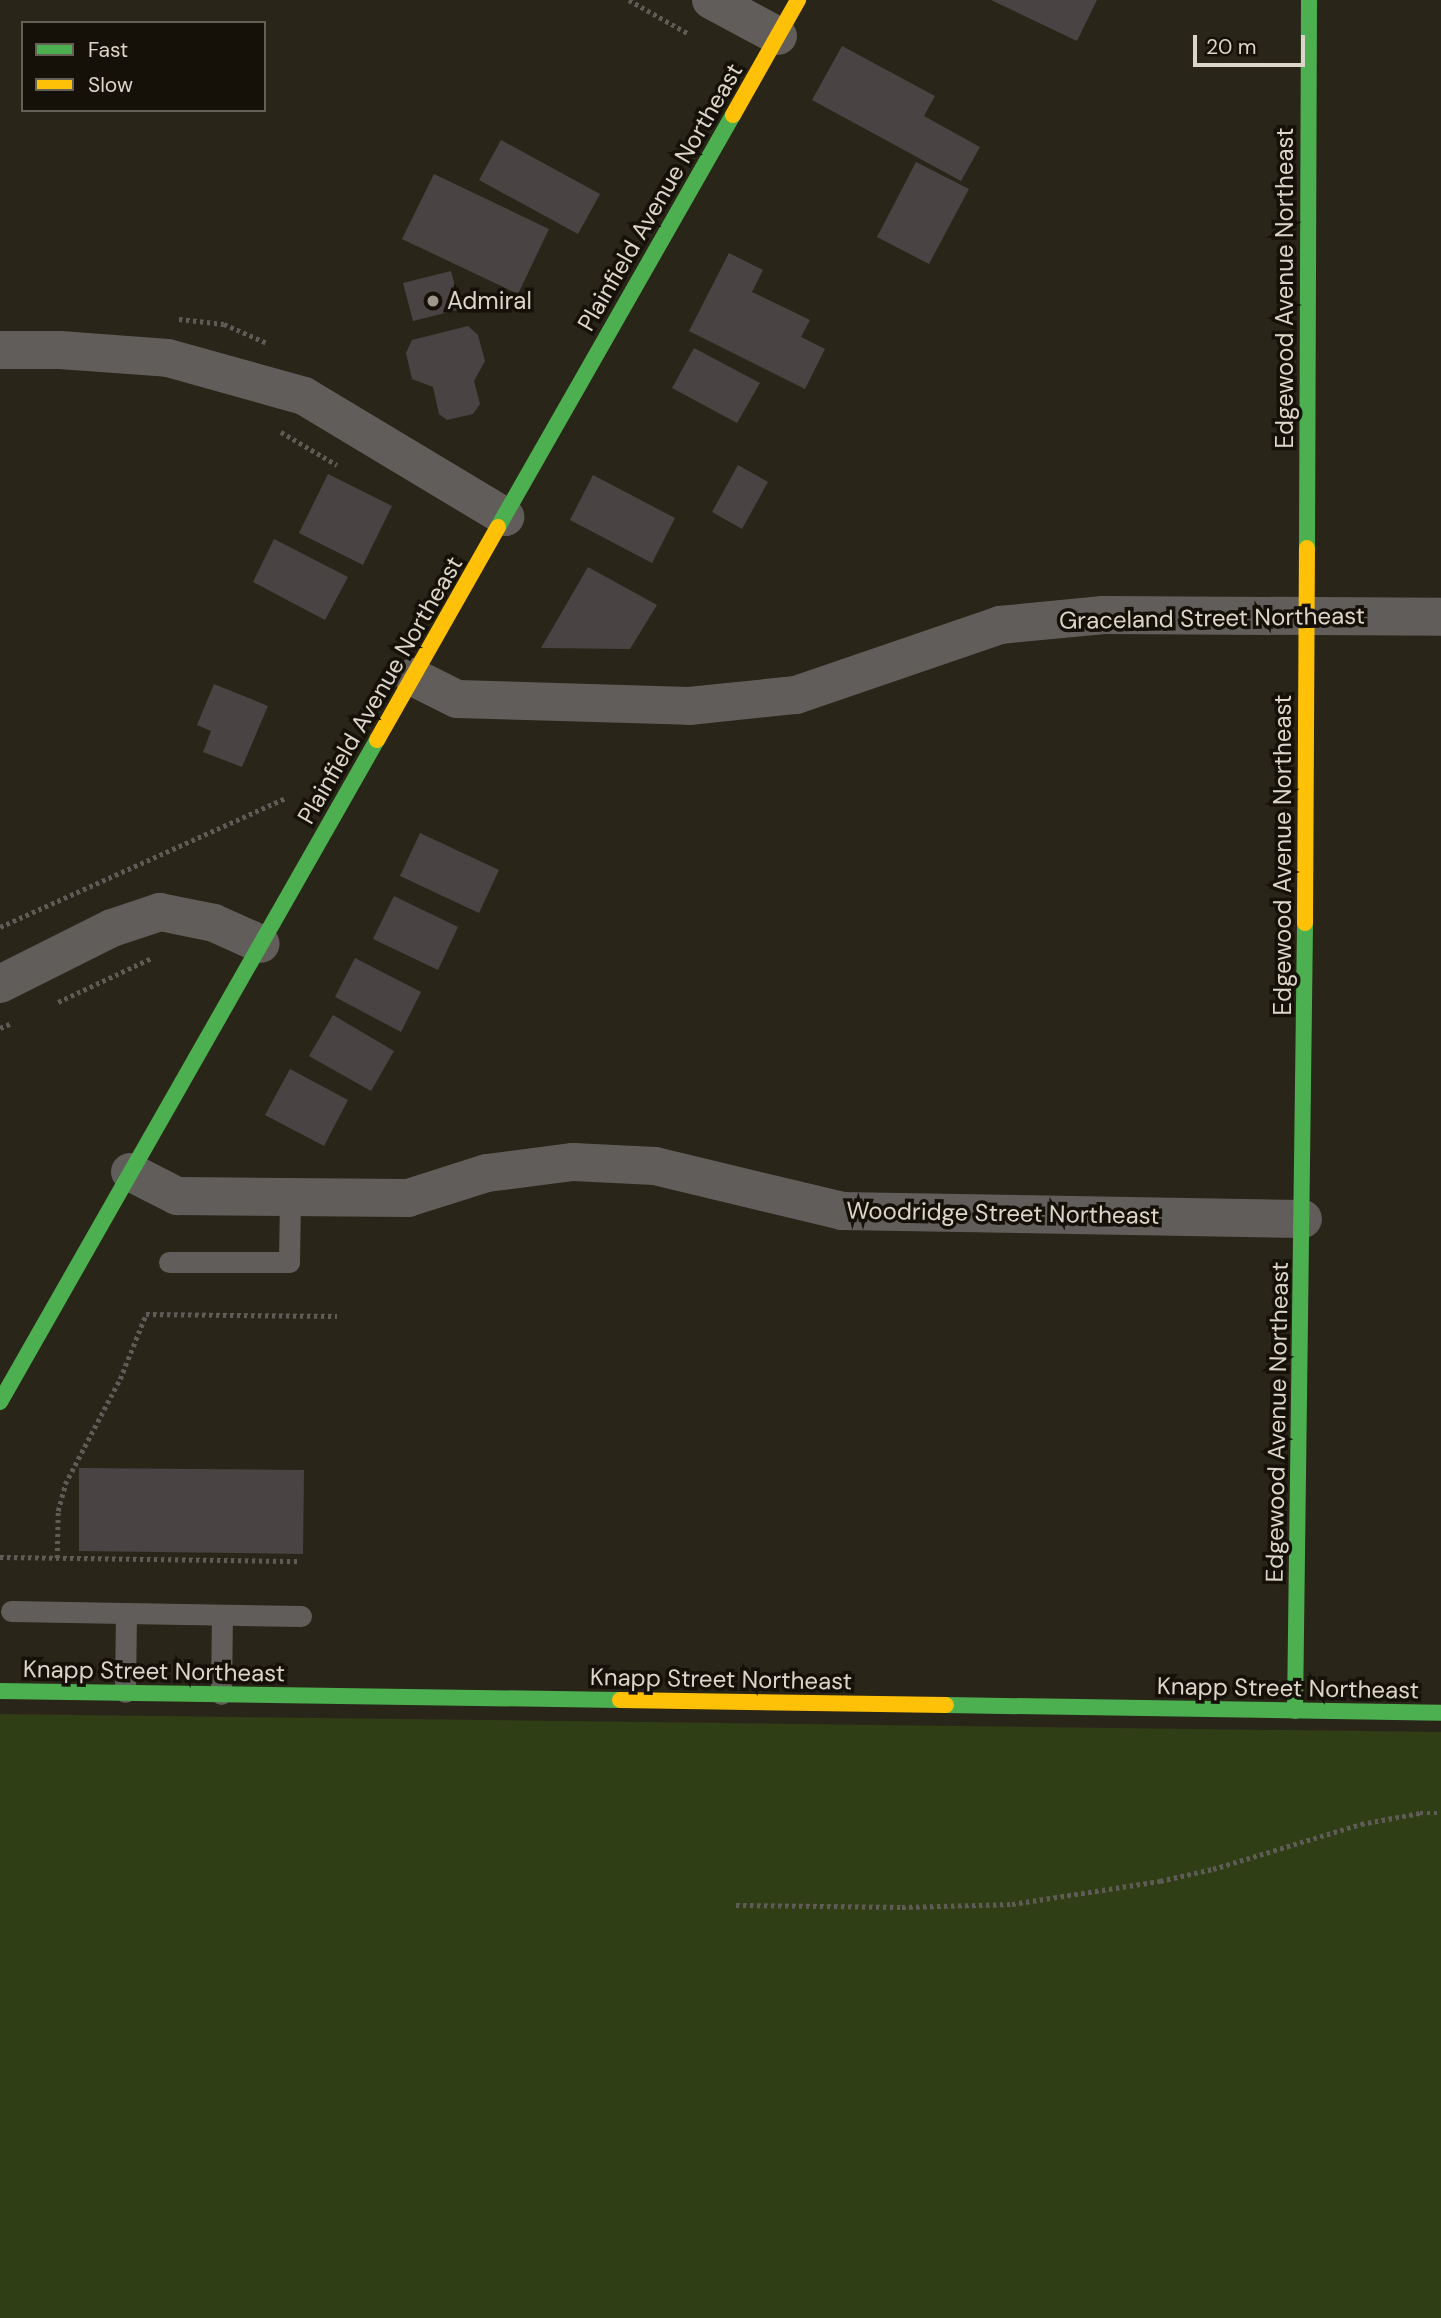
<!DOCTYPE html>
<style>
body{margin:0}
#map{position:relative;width:1441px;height:2318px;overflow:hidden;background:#2a2519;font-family:"DM Sans",sans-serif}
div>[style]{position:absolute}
.green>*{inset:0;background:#303e16}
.building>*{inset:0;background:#494443}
.path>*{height:4.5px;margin-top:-2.25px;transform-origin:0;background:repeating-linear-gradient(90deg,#5f5b56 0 3.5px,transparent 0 7px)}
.lane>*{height:21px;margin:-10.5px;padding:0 10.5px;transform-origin:10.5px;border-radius:10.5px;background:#615d5a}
.street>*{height:38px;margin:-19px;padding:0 19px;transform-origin:19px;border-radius:19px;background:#615d5a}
.fast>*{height:16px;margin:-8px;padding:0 8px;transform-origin:8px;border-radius:8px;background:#4caf50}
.slow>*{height:16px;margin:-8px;padding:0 8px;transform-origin:8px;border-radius:8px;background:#ffc107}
.dots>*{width:19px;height:19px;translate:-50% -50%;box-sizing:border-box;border:4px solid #151108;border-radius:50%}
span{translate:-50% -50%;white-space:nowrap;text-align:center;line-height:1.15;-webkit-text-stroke:7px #151108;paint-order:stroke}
.street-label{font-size:24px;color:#dbd6c9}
.poi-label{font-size:24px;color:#dbd6c9}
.left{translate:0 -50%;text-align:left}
.legend{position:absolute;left:21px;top:21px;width:245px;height:91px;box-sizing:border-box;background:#151108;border:2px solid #646055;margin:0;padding:9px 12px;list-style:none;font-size:21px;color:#dbd6c9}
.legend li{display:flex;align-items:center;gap:14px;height:35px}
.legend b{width:35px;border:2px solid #646055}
.scale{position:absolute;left:1193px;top:35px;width:112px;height:32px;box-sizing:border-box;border:4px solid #dbd6c9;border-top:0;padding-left:9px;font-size:21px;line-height:24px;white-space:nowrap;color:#dbd6c9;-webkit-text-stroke:5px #151108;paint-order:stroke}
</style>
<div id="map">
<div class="green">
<div style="clip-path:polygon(0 1714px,1441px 1732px,1441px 2318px,0 2318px)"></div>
</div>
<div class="building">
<div style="clip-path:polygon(991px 0,1097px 0,1077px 41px)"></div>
<div style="clip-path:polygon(842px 46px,935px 96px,924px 116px,980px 147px,961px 181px,812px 100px)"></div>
<div style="clip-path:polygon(501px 140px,600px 194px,578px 234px,479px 180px)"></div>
<div style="clip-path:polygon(916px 162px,969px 189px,929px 264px,877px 237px)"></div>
<div style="clip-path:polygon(434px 174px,549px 229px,518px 294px,402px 239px)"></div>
<div style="clip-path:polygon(729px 253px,763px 270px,752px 292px,810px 320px,801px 337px,825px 349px,805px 389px,689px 331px)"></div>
<div style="clip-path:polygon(451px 271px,461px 309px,413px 321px,403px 283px)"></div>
<div style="clip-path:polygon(468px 326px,478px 335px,485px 361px,474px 381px,480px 404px,473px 414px,447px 420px,439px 414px,433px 387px,412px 379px,406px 353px,412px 340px)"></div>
<div style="clip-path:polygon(694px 348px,760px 383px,737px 423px,672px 388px)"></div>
<div style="clip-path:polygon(738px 465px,768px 482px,742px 529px,712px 512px)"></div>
<div style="clip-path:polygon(328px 474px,392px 506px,363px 565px,299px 533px)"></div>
<div style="clip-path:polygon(593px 475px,675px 518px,652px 563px,570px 520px)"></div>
<div style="clip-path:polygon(274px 539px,348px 577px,325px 620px,253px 582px)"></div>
<div style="clip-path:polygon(588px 567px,657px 605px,630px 649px,541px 648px)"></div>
<div style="clip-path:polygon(214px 684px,268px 706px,242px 767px,203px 752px,211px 731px,197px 725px)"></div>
<div style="clip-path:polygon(420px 833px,499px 870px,479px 913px,400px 876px)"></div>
<div style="clip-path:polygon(394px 896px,458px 927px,438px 970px,373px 939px)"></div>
<div style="clip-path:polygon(355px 958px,421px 992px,401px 1032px,335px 997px)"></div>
<div style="clip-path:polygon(333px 1015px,394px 1051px,371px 1091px,309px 1056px)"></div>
<div style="clip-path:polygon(290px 1069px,348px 1100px,324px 1146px,265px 1115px)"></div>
<div style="clip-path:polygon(79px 1468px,304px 1470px,303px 1554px,79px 1551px)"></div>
</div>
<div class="path">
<div style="left:629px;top:0;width:69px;rotate:29.5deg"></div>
<div style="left:179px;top:319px;width:45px;rotate:6.3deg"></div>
<div style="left:224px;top:324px;width:47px;rotate:23.8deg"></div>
<div style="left:281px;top:432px;width:65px;rotate:30.5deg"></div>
<div style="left:0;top:927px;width:314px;rotate:-24.3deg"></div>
<div style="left:58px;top:1002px;width:104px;rotate:-25.1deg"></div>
<div style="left:0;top:1028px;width:13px;rotate:-23deg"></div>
<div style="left:0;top:1557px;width:301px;rotate:0.8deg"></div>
<div style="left:57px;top:1558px;width:47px;rotate:-88.8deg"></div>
<div style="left:58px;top:1511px;width:28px;rotate:-75deg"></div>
<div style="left:65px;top:1484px;width:119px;rotate:-62.4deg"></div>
<div style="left:120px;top:1379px;width:70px;rotate:-68.2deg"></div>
<div style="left:146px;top:1314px;width:191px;rotate:0.6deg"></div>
<div style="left:736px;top:1905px;width:166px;rotate:0.7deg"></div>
<div style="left:902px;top:1907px;width:110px;rotate:-1.6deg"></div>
<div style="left:1012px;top:1904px;width:150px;rotate:-8.8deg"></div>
<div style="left:1160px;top:1881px;width:54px;rotate:-12.8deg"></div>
<div style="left:1213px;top:1869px;width:155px;rotate:-16.9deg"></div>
<div style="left:1361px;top:1824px;width:60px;rotate:-10.6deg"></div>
<div style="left:1420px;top:1813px;width:21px"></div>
</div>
<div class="lane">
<div style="left:169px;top:1262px;width:120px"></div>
<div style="left:289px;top:1262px;width:63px;rotate:-89.1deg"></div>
<div style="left:11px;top:1611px;width:290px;rotate:1deg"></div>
<div style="left:125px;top:1692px;width:79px;rotate:-89.3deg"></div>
<div style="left:221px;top:1694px;width:79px;rotate:-89.3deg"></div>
</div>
<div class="street">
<div style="left:711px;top:0;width:76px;rotate:28.2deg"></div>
<div style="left:0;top:350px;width:60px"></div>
<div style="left:60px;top:350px;width:108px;rotate:4.2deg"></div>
<div style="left:168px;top:358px;width:141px;rotate:15.6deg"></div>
<div style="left:304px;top:396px;width:235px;rotate:31deg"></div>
<div style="left:413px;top:677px;width:49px;rotate:26.6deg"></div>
<div style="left:457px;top:699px;width:232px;rotate:1.7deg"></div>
<div style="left:689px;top:706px;width:108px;rotate:-5.9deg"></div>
<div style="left:796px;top:695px;width:216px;rotate:-18.9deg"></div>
<div style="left:1000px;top:625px;width:104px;rotate:-5.5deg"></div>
<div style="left:1104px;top:615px;width:337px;rotate:0.3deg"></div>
<div style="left:0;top:984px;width:125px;rotate:-26.6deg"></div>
<div style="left:112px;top:928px;width:51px;rotate:-18.4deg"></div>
<div style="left:160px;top:912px;width:55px;rotate:11.5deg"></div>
<div style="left:214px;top:923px;width:51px;rotate:24.1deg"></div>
<div style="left:130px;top:1172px;width:53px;rotate:27.1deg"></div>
<div style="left:177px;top:1196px;width:231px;rotate:0.5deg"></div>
<div style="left:408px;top:1198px;width:83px;rotate:-17.6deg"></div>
<div style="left:487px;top:1173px;width:87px;rotate:-7.3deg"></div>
<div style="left:573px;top:1162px;width:82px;rotate:2.8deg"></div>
<div style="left:655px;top:1166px;width:192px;rotate:13.5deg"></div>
<div style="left:842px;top:1211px;width:461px;rotate:1deg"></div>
</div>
<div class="fast">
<div style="left:498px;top:527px;width:474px;rotate:-60.3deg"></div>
<div style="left:1307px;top:548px;width:548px;rotate:-89.79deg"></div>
<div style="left:0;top:1402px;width:762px;rotate:-60.34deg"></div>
<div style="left:0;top:1691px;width:620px;rotate:0.83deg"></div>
<div style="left:946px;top:1705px;width:495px;rotate:0.9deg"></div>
<div style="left:1295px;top:1711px;width:788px;rotate:-89.27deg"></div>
</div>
<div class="slow">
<div style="left:733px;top:115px;width:132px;rotate:-60.5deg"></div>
<div style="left:377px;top:740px;width:245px;rotate:-60.4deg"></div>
<div style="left:1305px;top:923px;width:375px;rotate:-89.7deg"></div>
<div style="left:620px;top:1700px;width:326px;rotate:0.9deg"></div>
</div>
<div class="dots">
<div style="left:433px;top:301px;background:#9d988b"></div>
</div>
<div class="street-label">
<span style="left:660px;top:197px;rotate:-60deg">Plainfield Avenue Northeast</span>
<span style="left:1285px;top:288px;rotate:-90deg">Edgewood Avenue Northeast</span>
<span style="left:1212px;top:618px;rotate:-1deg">Graceland Street Northeast</span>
<span style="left:380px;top:690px;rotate:-60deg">Plainfield Avenue Northeast</span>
<span style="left:1283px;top:855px;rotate:-90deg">Edgewood Avenue Northeast</span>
<span style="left:1003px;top:1213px;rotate:1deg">Woodridge Street Northeast</span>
<span style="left:1277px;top:1422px;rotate:-89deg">Edgewood Avenue Northeast</span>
<span style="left:154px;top:1671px;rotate:1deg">Knapp Street Northeast</span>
<span style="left:721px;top:1679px;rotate:1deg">Knapp Street Northeast</span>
<span style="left:1288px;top:1688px;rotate:1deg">Knapp Street Northeast</span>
</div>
<div class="poi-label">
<span class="left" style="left:447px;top:301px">Admiral</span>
</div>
<ul class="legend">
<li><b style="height:9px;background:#4caf50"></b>Fast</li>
<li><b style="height:9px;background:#ffc107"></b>Slow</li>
</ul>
<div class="scale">20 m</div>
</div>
